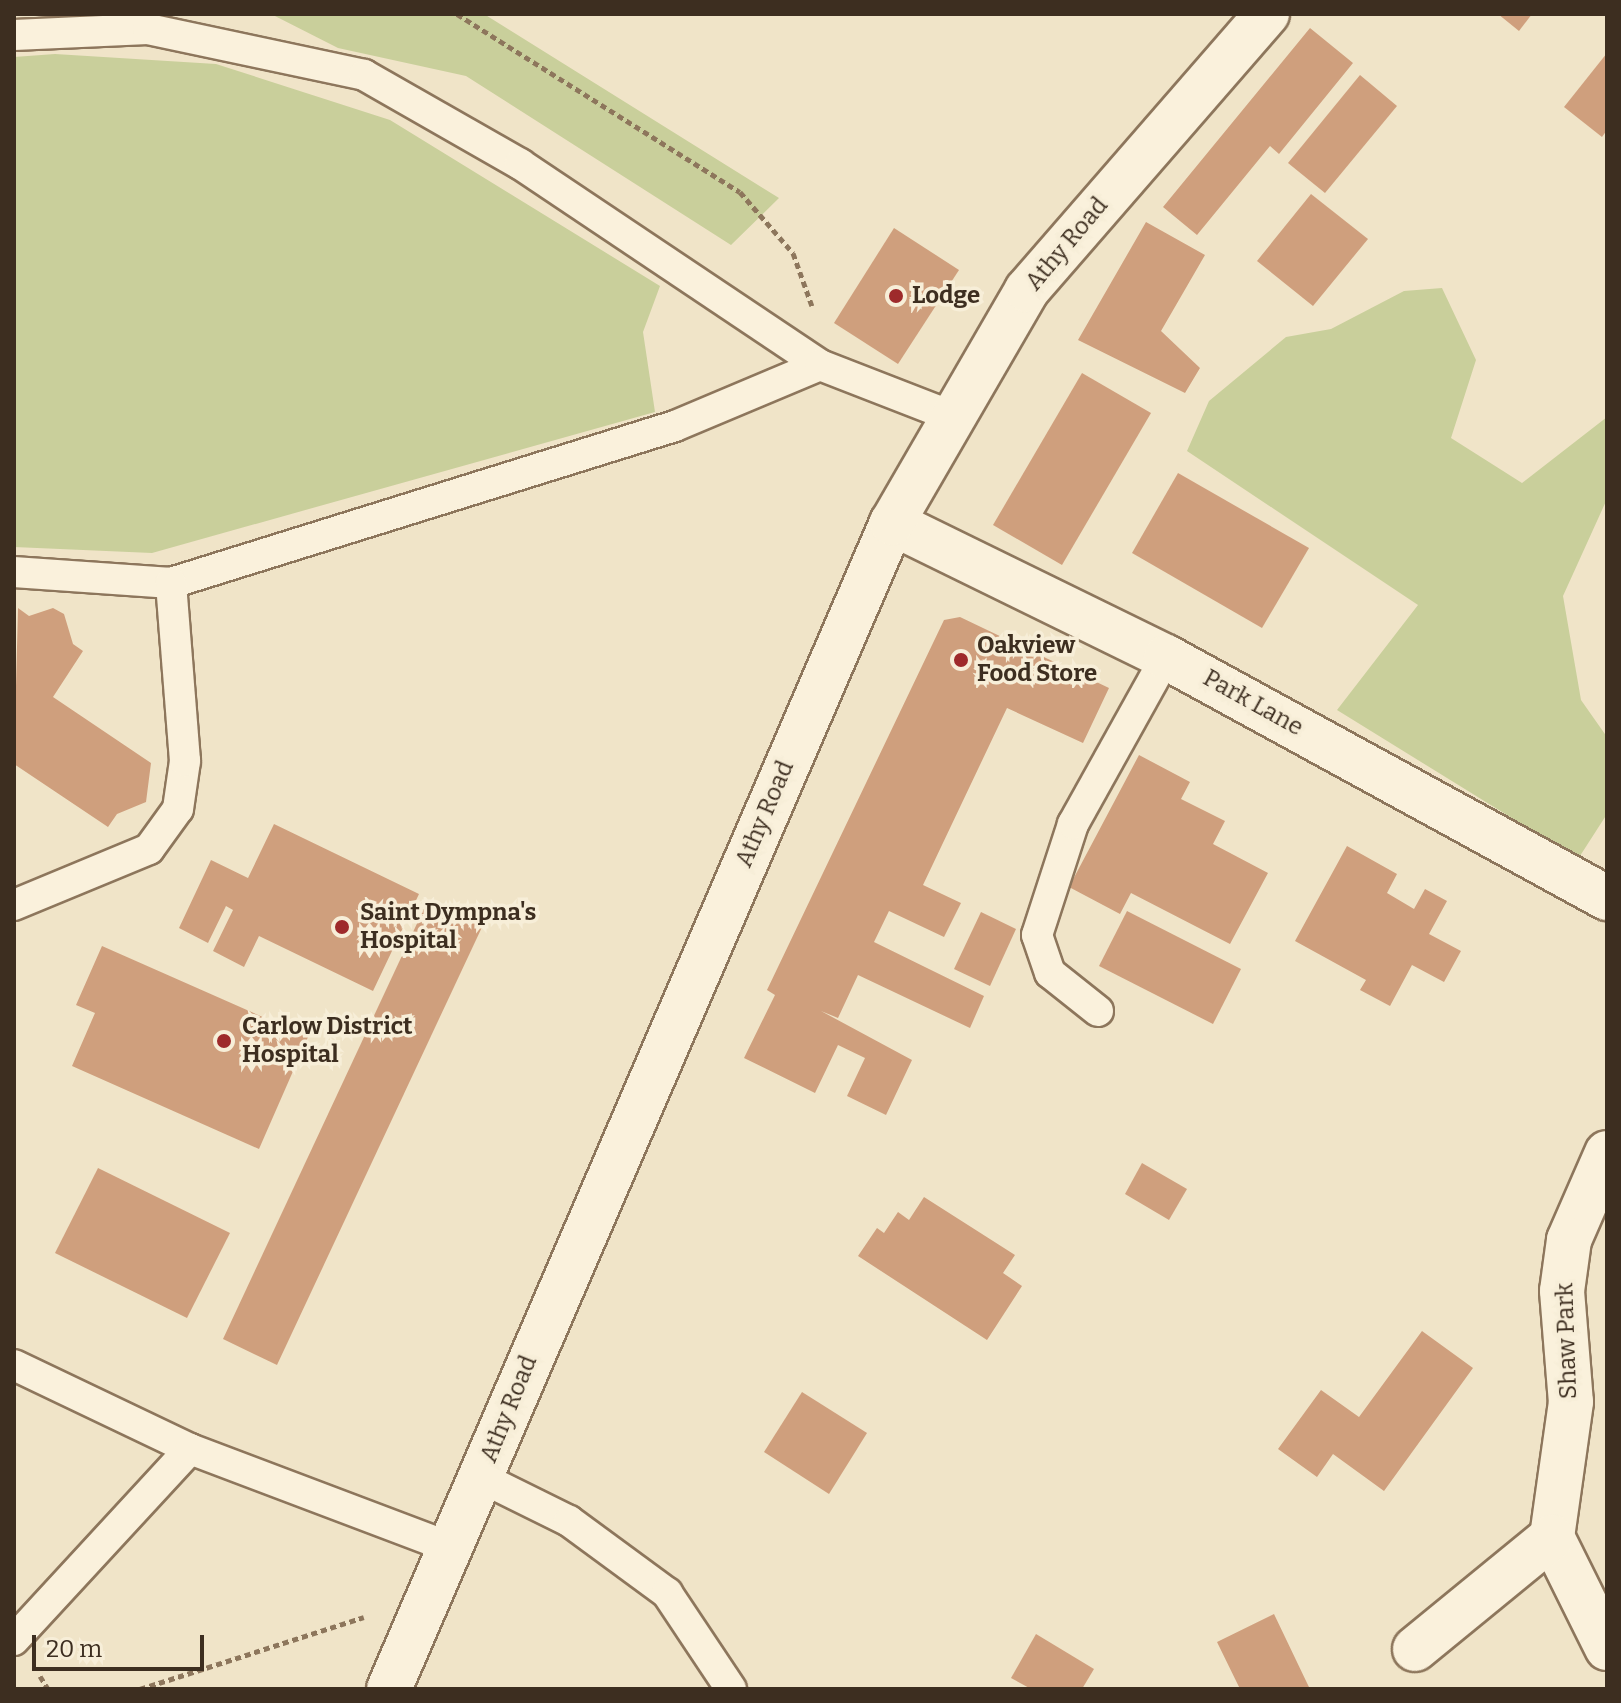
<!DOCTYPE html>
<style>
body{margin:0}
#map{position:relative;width:1621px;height:1703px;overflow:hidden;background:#f0e4c8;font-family:Bitter,serif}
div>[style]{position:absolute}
.green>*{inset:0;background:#c9cf9b}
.building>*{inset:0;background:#cf9f7d}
.path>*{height:5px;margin-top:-2.5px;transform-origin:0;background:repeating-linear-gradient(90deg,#8d765c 0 6px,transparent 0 10px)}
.roads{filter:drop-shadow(2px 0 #8d765c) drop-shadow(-2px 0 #8d765c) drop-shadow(0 2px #8d765c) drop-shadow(0 -2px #8d765c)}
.lane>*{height:30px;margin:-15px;padding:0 15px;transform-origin:15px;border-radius:15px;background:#faf1dc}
.street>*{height:44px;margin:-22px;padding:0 22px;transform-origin:22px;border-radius:22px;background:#faf1dc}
.secondary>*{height:44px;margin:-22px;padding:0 22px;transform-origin:22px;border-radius:22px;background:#faf1dc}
.dots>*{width:22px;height:22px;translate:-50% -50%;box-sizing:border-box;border:4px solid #f7eed8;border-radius:50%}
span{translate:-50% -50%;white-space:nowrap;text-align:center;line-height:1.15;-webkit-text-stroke:7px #f7eed8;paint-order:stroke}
.street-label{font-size:24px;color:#3d2e20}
.poi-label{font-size:24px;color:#3d2e20;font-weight:700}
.left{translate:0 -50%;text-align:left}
.frame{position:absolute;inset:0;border:16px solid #3d2e20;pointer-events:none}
.scale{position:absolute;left:32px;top:1635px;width:172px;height:36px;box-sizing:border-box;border:4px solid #3d2e20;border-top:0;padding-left:10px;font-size:24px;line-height:28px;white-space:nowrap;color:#3d2e20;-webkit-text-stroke:6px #f7eed8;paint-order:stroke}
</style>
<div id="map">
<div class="green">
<div style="clip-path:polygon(271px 14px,484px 14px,779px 198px,731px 245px,466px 76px,338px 48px)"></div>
<div style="clip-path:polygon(55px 54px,216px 64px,390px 120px,660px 286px,643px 332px,655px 412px,152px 553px,14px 547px,14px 57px)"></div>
<div style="clip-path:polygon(1442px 288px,1476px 360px,1451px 438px,1522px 483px,1607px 417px,1607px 499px,1563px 596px,1581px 700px,1607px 737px,1607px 814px,1578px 859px,1337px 710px,1418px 605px,1187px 451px,1209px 401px,1286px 337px,1331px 329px,1404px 291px)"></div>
</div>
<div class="building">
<div style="clip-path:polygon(1498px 14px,1532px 14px,1519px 31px)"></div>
<div style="clip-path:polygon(1310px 28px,1353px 63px,1279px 154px,1270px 146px,1197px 235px,1163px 207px)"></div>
<div style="clip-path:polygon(1607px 53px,1607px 130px,1602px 137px,1564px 107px)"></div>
<div style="clip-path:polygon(1360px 75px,1397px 106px,1325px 193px,1288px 163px)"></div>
<div style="clip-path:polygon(1311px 194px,1368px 239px,1313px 306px,1257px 261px)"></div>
<div style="clip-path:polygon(1146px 222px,1205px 255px,1161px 331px,1200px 368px,1185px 393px,1078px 340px)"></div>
<div style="clip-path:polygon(894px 228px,959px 270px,898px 364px,834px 323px)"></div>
<div style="clip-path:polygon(1082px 373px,1151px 413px,1062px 565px,993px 525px)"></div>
<div style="clip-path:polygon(1178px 473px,1309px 548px,1262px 628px,1132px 553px)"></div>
<div style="clip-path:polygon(18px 608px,29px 616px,53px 608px,64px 614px,73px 644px,83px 651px,53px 697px,151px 763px,146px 802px,117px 814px,108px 827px,14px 764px)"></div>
<div style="clip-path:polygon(960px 617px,1109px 688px,1083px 743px,1007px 708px,923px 885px,961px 903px,944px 937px,889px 911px,874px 942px,984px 996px,970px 1028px,858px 975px,838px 1018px,821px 1011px,912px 1060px,886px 1115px,847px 1096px,865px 1058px,838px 1045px,815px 1093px,744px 1058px,775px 995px,767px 990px,944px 620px)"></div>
<div style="clip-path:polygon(1139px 755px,1190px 782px,1181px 799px,1225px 821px,1213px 844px,1268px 873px,1230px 944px,1131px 893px,1120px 914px,1069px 887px)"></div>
<div style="clip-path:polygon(274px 824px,419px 894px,373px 991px,259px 936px,244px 967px,213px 951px,233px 910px,226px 906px,208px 943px,179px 928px,211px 860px,248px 878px)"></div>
<div style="clip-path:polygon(1347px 846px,1397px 874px,1387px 893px,1414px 909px,1425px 889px,1447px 901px,1429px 934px,1461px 951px,1444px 982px,1412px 965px,1390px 1006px,1360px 990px,1366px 980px,1295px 941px)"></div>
<div style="clip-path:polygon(428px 900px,483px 925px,277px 1365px,223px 1339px)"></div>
<div style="clip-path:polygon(1127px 911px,1241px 969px,1213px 1024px,1099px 966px)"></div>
<div style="clip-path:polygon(981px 912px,1016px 929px,990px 986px,954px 969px)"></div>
<div style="clip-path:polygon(102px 946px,308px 1037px,259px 1149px,72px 1066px,95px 1013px,76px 1005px)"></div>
<div style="clip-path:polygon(1142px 1163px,1187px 1189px,1169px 1220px,1125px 1194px)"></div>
<div style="clip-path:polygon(98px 1168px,230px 1233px,187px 1318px,55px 1253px)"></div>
<div style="clip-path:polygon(924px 1197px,1015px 1255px,1003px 1273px,1022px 1286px,987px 1340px,858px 1256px,877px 1228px,884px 1233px,898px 1212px,909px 1220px)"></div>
<div style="clip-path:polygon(1422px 1331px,1473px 1368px,1384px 1491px,1333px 1454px,1317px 1477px,1278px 1449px,1321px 1390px,1359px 1417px)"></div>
<div style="clip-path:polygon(802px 1392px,867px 1433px,829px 1494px,764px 1452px)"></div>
<div style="clip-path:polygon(1274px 1614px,1307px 1683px,1310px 1689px,1240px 1689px,1217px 1642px)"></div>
<div style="clip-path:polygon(1036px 1634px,1094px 1669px,1082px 1689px,1031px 1689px,1011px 1678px)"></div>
</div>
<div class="path">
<div style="left:457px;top:14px;width:334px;rotate:32.2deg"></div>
<div style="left:740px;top:192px;width:81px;rotate:49deg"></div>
<div style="left:793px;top:253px;width:56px;rotate:70.3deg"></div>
<div style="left:40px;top:1676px;width:15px;rotate:58deg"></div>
<div style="left:140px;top:1689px;width:235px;rotate:-17.8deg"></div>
</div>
<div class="roads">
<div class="lane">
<div style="left:14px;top:35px;width:134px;rotate:-2.6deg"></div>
<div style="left:148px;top:29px;width:221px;rotate:12deg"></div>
<div style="left:364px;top:75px;width:180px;rotate:29.7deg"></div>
<div style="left:520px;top:164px;width:361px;rotate:33.8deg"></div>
<div style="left:14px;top:572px;width:157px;rotate:4deg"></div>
<div style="left:171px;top:583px;width:528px;rotate:-17.3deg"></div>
<div style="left:675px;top:426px;width:157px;rotate:-22.8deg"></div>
<div style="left:820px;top:365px;width:138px;rotate:21.2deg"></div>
<div style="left:14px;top:905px;width:146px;rotate:-22.5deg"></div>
<div style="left:149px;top:849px;width:49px;rotate:-54.1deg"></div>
<div style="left:178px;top:809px;width:49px;rotate:-81.7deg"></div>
<div style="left:185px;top:761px;width:179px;rotate:-94.5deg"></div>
<div style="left:1098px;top:1011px;width:61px;rotate:-141.6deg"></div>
<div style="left:1050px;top:973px;width:40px;rotate:-108.9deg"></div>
<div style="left:1037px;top:935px;width:117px;rotate:-72deg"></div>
<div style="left:1073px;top:824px;width:191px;rotate:-60.9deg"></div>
<div style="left:14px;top:1365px;width:195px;rotate:25.5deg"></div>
<div style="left:190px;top:1449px;width:260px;rotate:132.7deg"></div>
<div style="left:190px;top:1449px;width:282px;rotate:20.7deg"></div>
<div style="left:482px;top:1478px;width:97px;rotate:26.3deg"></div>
<div style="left:569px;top:1521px;width:122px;rotate:36.3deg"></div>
<div style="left:667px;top:1593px;width:115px;rotate:56.3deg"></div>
</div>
<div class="street">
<div style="left:892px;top:523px;width:305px;rotate:26.1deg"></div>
<div style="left:1166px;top:657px;width:503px;rotate:28.66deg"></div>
<div style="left:1607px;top:1153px;width:95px;rotate:113.6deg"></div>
<div style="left:1569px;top:1240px;width:51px;rotate:97.8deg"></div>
<div style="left:1562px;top:1291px;width:111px;rotate:85.4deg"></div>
<div style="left:1571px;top:1402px;width:136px;rotate:98deg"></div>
<div style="left:1552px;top:1537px;width:124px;rotate:63.6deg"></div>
<div style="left:1415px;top:1649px;width:177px;rotate:-39.3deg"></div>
</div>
<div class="secondary">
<div style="left:389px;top:1689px;width:1270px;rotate:-66.67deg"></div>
<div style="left:892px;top:523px;width:269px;rotate:-59.9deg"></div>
<div style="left:1027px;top:290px;width:366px;rotate:-49deg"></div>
</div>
</div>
<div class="dots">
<div style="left:896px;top:296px;background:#9e2a2b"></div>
<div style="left:961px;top:660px;background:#9e2a2b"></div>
<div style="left:342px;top:927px;background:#9e2a2b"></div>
<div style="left:224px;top:1041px;background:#9e2a2b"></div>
</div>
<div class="street-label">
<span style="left:1067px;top:244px;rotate:-50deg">Athy Road</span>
<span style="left:1253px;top:703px;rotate:29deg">Park Lane</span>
<span style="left:765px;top:814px;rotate:-67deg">Athy Road</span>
<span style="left:1567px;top:1341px;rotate:-92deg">Shaw Park</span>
<span style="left:509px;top:1409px;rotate:-68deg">Athy Road</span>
</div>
<div class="poi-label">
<span class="left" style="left:912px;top:296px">Lodge</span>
<span class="left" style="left:977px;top:660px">Oakview<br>Food Store</span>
<span class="left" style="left:360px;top:927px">Saint Dympna's<br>Hospital</span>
<span class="left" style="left:242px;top:1041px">Carlow District<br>Hospital</span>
</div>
<div class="frame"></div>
<div class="scale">20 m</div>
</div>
